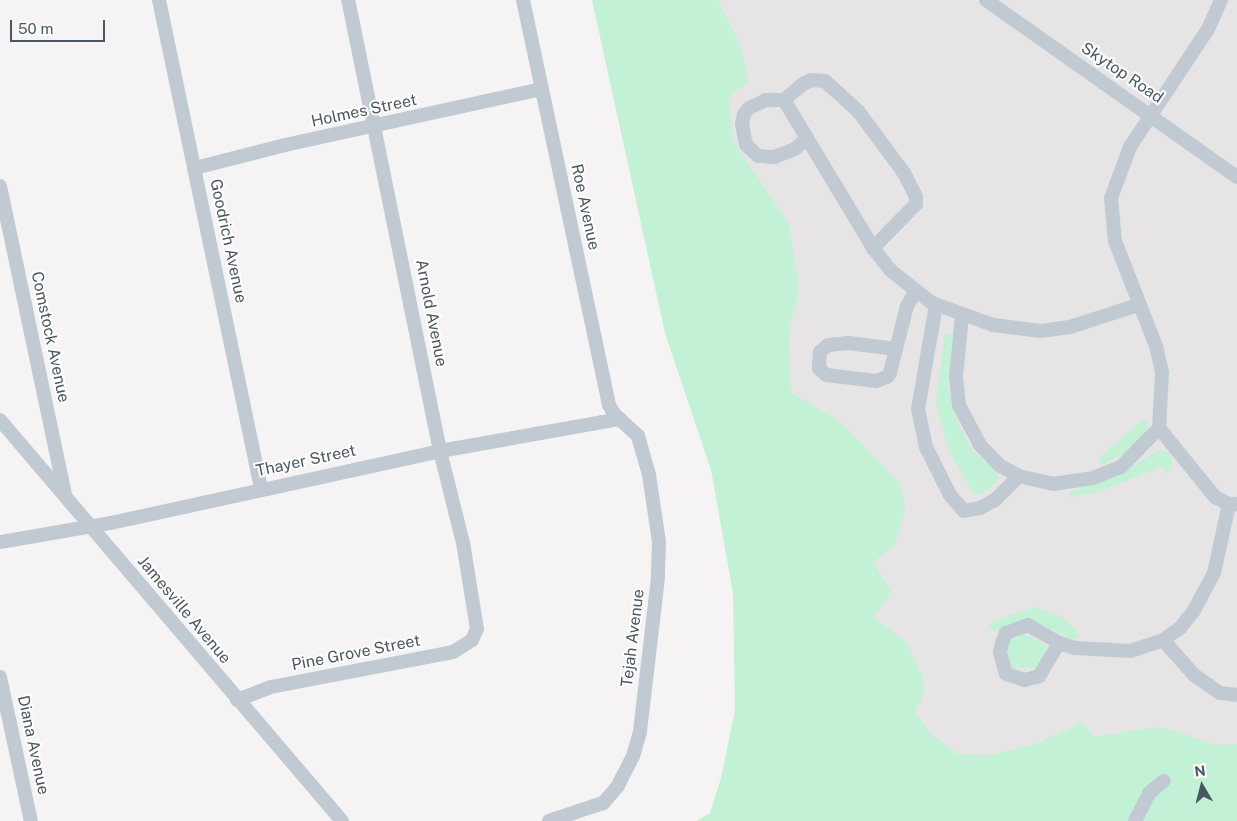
<!DOCTYPE html>
<style>
body{margin:0}
#map{position:relative;width:1237px;height:821px;overflow:hidden;background:#f5f3f3;font-family:"Public Sans",sans-serif}
div>[style]{position:absolute}
.education>*{inset:0;background:#e6e4e5}
.green>*{inset:0;background:#c3f1d5}
.minor>*{height:14px;margin:-7px;padding:0 7px;transform-origin:7px;border-radius:7px;background:#c1cad2}
span{translate:-50% -50%;white-space:nowrap;text-align:center;line-height:1.15;-webkit-text-stroke:4px #fff;paint-order:stroke}
.street-label{font-size:16px;color:#4a5661}
.north{position:absolute;left:1177px;top:761px;width:50px;height:50px;-webkit-text-stroke:4px #fff;paint-order:stroke;rotate:352deg;font-size:14px;font-weight:700;line-height:20px;text-align:center;color:#4a5661}
.north::after{content:'';display:block;margin:auto;width:18px;height:22px;background:#4a5661;clip-path:polygon(50% 0,100% 100%,50% 72%,0 100%)}
.scale{position:absolute;left:10px;top:20px;width:95px;height:22px;box-sizing:border-box;border:2px solid #4a5661;border-top:0;padding-left:6px;font-size:15px;line-height:18px;white-space:nowrap;color:#4a5661;-webkit-text-stroke:4px #fff;paint-order:stroke}
</style>
<div id="map">
<div class="education">
<div style="clip-path:polygon(630px 0,1237px 0,1237px 821px,848px 821px)"></div>
</div>
<div class="green">
<div style="clip-path:polygon(592px 0,718px 0,742px 49px,748px 83px,729px 96px,732px 140px,789px 224px,799px 291px,789px 330px,791px 393px,838px 420px,900px 483px,905px 509px,895px 545px,873px 562px,891px 592px,874px 618px,906px 642px,923px 677px,924px 694px,915px 712px,929px 732px,957px 754px,989px 755px,1038px 743px,1083px 722px,1094px 737px,1155px 727px,1180px 732px,1214px 745px,1237px 744px,1237px 821px,696px 821px,710px 813px,721px 778px,735px 710px,733px 593px,711px 470px,665px 333px)"></div>
<div style="clip-path:polygon(945px 333px,953px 334px,948px 387px,956px 418px,972px 450px,998px 473px,998px 482px,980px 494px,974px 494px,949px 451px,936px 403px)"></div>
<div style="clip-path:polygon(1142px 420px,1148px 420px,1148px 428px,1128px 451px,1101px 466px,1099px 458px)"></div>
<div style="clip-path:polygon(1158px 450px,1166px 451px,1172px 458px,1171px 470px,1166px 474px,1162px 466px,1102px 491px,1069px 498px,1070px 492px,1122px 474px)"></div>
<div style="clip-path:polygon(1034px 607px,1060px 616px,1075px 628px,1079px 637px,1071px 639px,1030px 619px,1006px 625px,995px 632px,988px 627px,993px 621px)"></div>
<div style="clip-path:polygon(1022px 634px,1047px 645px,1039px 666px,1032px 669px,1012px 667px,1007px 657px,1010px 641px)"></div>
</div>
<div class="minor">
<div style="left:159px;top:0;width:500px;rotate:78.2deg"></div>
<div style="left:523px;top:0;width:414px;rotate:78deg"></div>
<div style="left:609px;top:405px;width:12px;rotate:59deg"></div>
<div style="left:615px;top:415px;width:31px;rotate:42deg"></div>
<div style="left:638px;top:436px;width:41px;rotate:74.2deg"></div>
<div style="left:649px;top:475px;width:68px;rotate:81.5deg"></div>
<div style="left:659px;top:542px;width:36px;rotate:92deg"></div>
<div style="left:658px;top:578px;width:155px;rotate:96.7deg"></div>
<div style="left:640px;top:732px;width:25px;rotate:106deg"></div>
<div style="left:633px;top:756px;width:34px;rotate:117deg"></div>
<div style="left:618px;top:786px;width:23px;rotate:131deg"></div>
<div style="left:603px;top:803px;width:57px;rotate:161.6deg"></div>
<div style="left:986px;top:0;width:307px;rotate:35.2deg"></div>
<div style="left:1221px;top:0;width:32px;rotate:114deg"></div>
<div style="left:1208px;top:29px;width:141px;rotate:123.5deg"></div>
<div style="left:1130px;top:147px;width:54px;rotate:110.4deg"></div>
<div style="left:1111px;top:198px;width:43px;rotate:84.7deg"></div>
<div style="left:1115px;top:241px;width:113px;rotate:68.7deg"></div>
<div style="left:1156px;top:346px;width:28px;rotate:77deg"></div>
<div style="left:1162px;top:373px;width:55px;rotate:93.1deg"></div>
<div style="left:1159px;top:428px;width:89px;rotate:50.9deg"></div>
<div style="left:1215px;top:497px;width:16px;rotate:27deg"></div>
<div style="left:1229px;top:504px;width:8px"></div>
<div style="left:784px;top:100px;width:25px;rotate:-40deg"></div>
<div style="left:803px;top:84px;width:9px;rotate:-27deg"></div>
<div style="left:811px;top:80px;width:14px;rotate:4deg"></div>
<div style="left:825px;top:81px;width:45px;rotate:42.3deg"></div>
<div style="left:858px;top:111px;width:77px;rotate:53.4deg"></div>
<div style="left:904px;top:173px;width:27px;rotate:63deg"></div>
<div style="left:916px;top:197px;width:7px;rotate:90deg"></div>
<div style="left:916px;top:204px;width:62px;rotate:134.3deg"></div>
<div style="left:807px;top:138px;width:16px;rotate:137deg"></div>
<div style="left:795px;top:149px;width:22px;rotate:159deg"></div>
<div style="left:774px;top:157px;width:16px;rotate:-176deg"></div>
<div style="left:758px;top:156px;width:16px;rotate:-137deg"></div>
<div style="left:746px;top:145px;width:20px;rotate:-101deg"></div>
<div style="left:742px;top:125px;width:11px;rotate:-80deg"></div>
<div style="left:744px;top:114px;width:8px;rotate:-50deg"></div>
<div style="left:749px;top:108px;width:19px;rotate:-25deg"></div>
<div style="left:766px;top:100px;width:18px"></div>
<div style="left:784px;top:100px;width:44px;rotate:58.8deg"></div>
<div style="left:807px;top:138px;width:128px;rotate:59deg"></div>
<div style="left:873px;top:248px;width:28px;rotate:52deg"></div>
<div style="left:890px;top:270px;width:53px;rotate:38.2deg"></div>
<div style="left:932px;top:303px;width:65px;rotate:19.8deg"></div>
<div style="left:993px;top:325px;width:48px;rotate:7.1deg"></div>
<div style="left:1041px;top:331px;width:29px;rotate:-8deg"></div>
<div style="left:1070px;top:327px;width:71px;rotate:-17.9deg"></div>
<div style="left:195px;top:168px;width:93px;rotate:-14.3deg"></div>
<div style="left:285px;top:145px;width:262px;rotate:-12.3deg"></div>
<div style="left:0;top:186px;width:316px;rotate:78.1deg"></div>
<div style="left:936px;top:305px;width:106px;rotate:99.8deg"></div>
<div style="left:918px;top:409px;width:39px;rotate:78deg"></div>
<div style="left:926px;top:447px;width:54px;rotate:63.4deg"></div>
<div style="left:950px;top:495px;width:21px;rotate:49deg"></div>
<div style="left:964px;top:511px;width:16px;rotate:-11deg"></div>
<div style="left:980px;top:508px;width:17px;rotate:-28deg"></div>
<div style="left:995px;top:500px;width:34px;rotate:-45deg"></div>
<div style="left:962px;top:315px;width:62px;rotate:95.5deg"></div>
<div style="left:956px;top:377px;width:28px;rotate:84deg"></div>
<div style="left:959px;top:405px;width:45px;rotate:62.3deg"></div>
<div style="left:980px;top:445px;width:28px;rotate:46deg"></div>
<div style="left:999px;top:465px;width:23px;rotate:29deg"></div>
<div style="left:1019px;top:476px;width:35px;rotate:13deg"></div>
<div style="left:1053px;top:484px;width:40px;rotate:-8.5deg"></div>
<div style="left:1093px;top:478px;width:31px;rotate:-22deg"></div>
<div style="left:1122px;top:466px;width:53px;rotate:-45.8deg"></div>
<div style="left:896px;top:349px;width:48px;rotate:-172.9deg"></div>
<div style="left:848px;top:343px;width:20px;rotate:174deg"></div>
<div style="left:828px;top:345px;width:11px;rotate:139deg"></div>
<div style="left:820px;top:352px;width:16px;rotate:94deg"></div>
<div style="left:819px;top:368px;width:10px;rotate:45deg"></div>
<div style="left:826px;top:375px;width:50px;rotate:6.8deg"></div>
<div style="left:876px;top:381px;width:12px;rotate:-20deg"></div>
<div style="left:887px;top:377px;width:5px;rotate:-53deg"></div>
<div style="left:890px;top:373px;width:69px;rotate:-75.8deg"></div>
<div style="left:907px;top:306px;width:16px;rotate:-60deg"></div>
<div style="left:0;top:420px;width:527px;rotate:49.54deg"></div>
<div style="left:0;top:542px;width:113px;rotate:-9.7deg"></div>
<div style="left:111px;top:523px;width:337px;rotate:-12.3deg"></div>
<div style="left:440px;top:451px;width:183px;rotate:-10.1deg"></div>
<div style="left:1163px;top:640px;width:21px;rotate:-35deg"></div>
<div style="left:1180px;top:628px;width:21px;rotate:-51deg"></div>
<div style="left:1193px;top:612px;width:44px;rotate:-61.7deg"></div>
<div style="left:1214px;top:573px;width:71px;rotate:-77.7deg"></div>
<div style="left:1059px;top:643px;width:39px;rotate:121deg"></div>
<div style="left:1039px;top:676px;width:15px;rotate:164deg"></div>
<div style="left:1025px;top:680px;width:20px;rotate:-162deg"></div>
<div style="left:1006px;top:674px;width:22px;rotate:-106deg"></div>
<div style="left:1000px;top:653px;width:10px;rotate:-79deg"></div>
<div style="left:1002px;top:643px;width:11px;rotate:-68deg"></div>
<div style="left:1006px;top:633px;width:23px;rotate:-20deg"></div>
<div style="left:1028px;top:625px;width:36px;rotate:30deg"></div>
<div style="left:1059px;top:643px;width:17px;rotate:17deg"></div>
<div style="left:1075px;top:648px;width:55px;rotate:3.1deg"></div>
<div style="left:1130px;top:651px;width:35px;rotate:-18deg"></div>
<div style="left:1163px;top:640px;width:47px;rotate:48.5deg"></div>
<div style="left:1194px;top:675px;width:32px;rotate:35deg"></div>
<div style="left:1220px;top:693px;width:17px;rotate:7deg"></div>
<div style="left:0;top:677px;width:147px;rotate:77.9deg"></div>
<div style="left:237px;top:700px;width:36px;rotate:-21deg"></div>
<div style="left:271px;top:687px;width:185px;rotate:-10.9deg"></div>
<div style="left:453px;top:652px;width:22px;rotate:-32deg"></div>
<div style="left:472px;top:640px;width:12px;rotate:-66deg"></div>
<div style="left:477px;top:629px;width:87px;rotate:-99.2deg"></div>
<div style="left:463px;top:543px;width:95px;rotate:-104deg"></div>
<div style="left:440px;top:451px;width:460px;rotate:-101.5deg"></div>
<div style="left:1135px;top:821px;width:31px;rotate:-63deg"></div>
<div style="left:1149px;top:793px;width:19px;rotate:-39deg"></div>
</div>
<div class="street-label">
<span style="left:1122px;top:73px;rotate:34deg">Skytop Road</span>
<span style="left:364px;top:111px;rotate:-12deg">Holmes Street</span>
<span style="left:585px;top:207px;rotate:78deg">Roe Avenue</span>
<span style="left:228px;top:241px;rotate:78deg">Goodrich Avenue</span>
<span style="left:431px;top:313px;rotate:79deg">Arnold Avenue</span>
<span style="left:50px;top:337px;rotate:78deg">Comstock Avenue</span>
<span style="left:306px;top:461px;rotate:-12deg">Thayer Street</span>
<span style="left:184px;top:610px;rotate:50deg">Jamesville Avenue</span>
<span style="left:633px;top:638px;rotate:-83deg">Tejah Avenue</span>
<span style="left:356px;top:653px;rotate:-11deg">Pine Grove Street</span>
<span style="left:33px;top:745px;rotate:78deg">Diana Avenue</span>
</div>
<div class="north">N</div>
<div class="scale">50 m</div>
</div>
